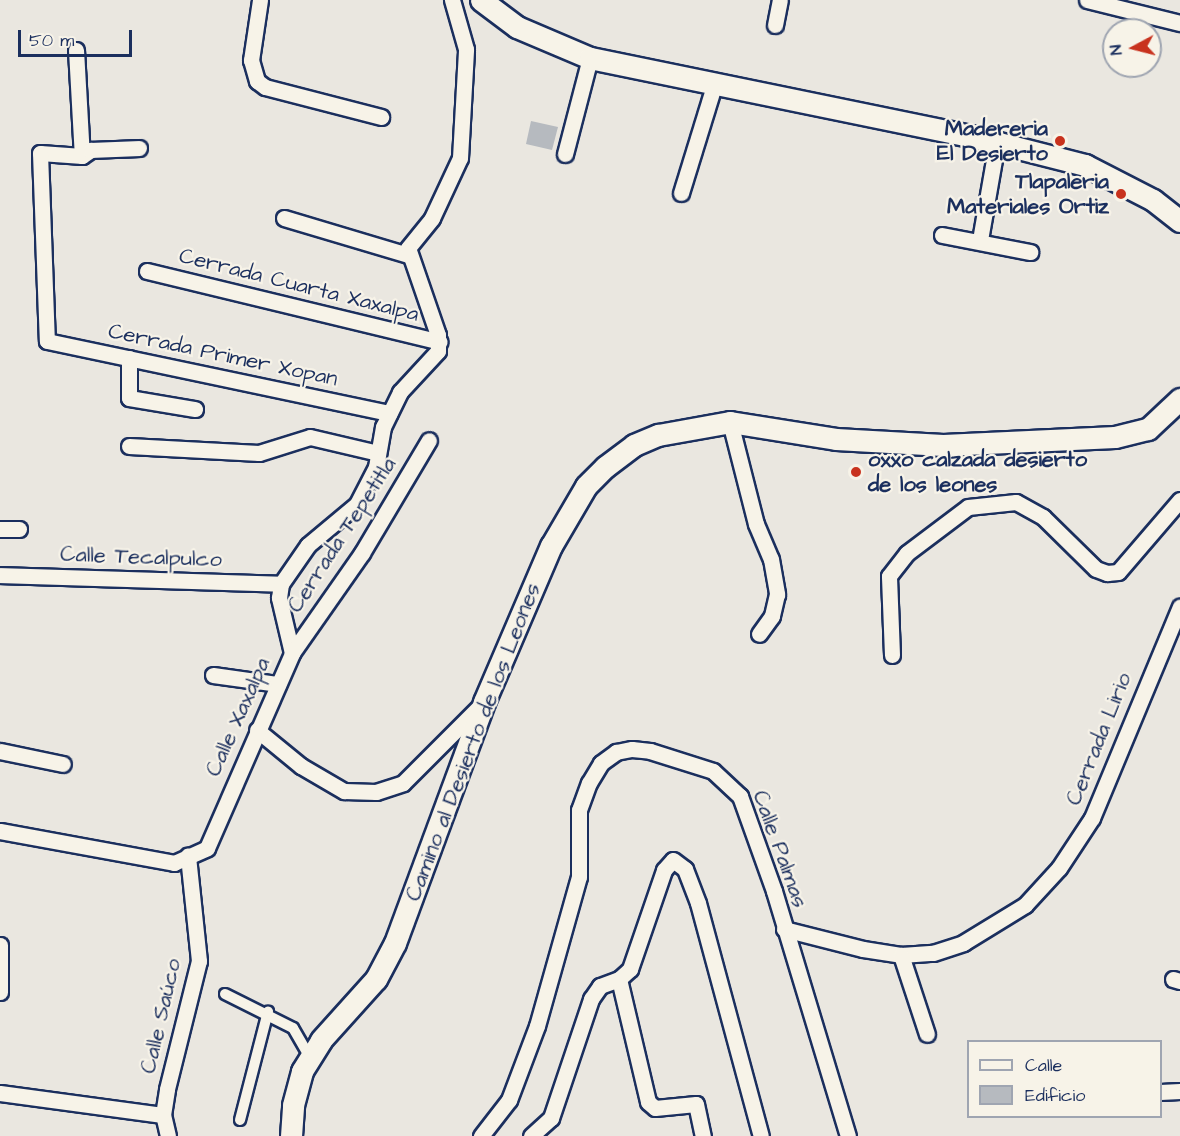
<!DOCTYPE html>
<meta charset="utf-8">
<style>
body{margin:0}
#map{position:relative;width:1180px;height:1136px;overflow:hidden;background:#eae7e0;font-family:"Architects Daughter",sans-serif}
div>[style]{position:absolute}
.building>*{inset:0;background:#b6babf}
.roads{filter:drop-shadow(2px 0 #1b2f5e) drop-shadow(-2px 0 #1b2f5e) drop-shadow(0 2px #1b2f5e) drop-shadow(0 -2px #1b2f5e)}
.pedestrian>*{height:10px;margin:-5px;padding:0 5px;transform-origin:5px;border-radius:5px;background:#f7f3e8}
.minor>*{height:15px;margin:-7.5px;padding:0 7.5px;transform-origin:7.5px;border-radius:7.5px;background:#f7f3e8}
.secondary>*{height:21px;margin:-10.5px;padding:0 10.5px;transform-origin:10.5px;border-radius:10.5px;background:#f7f3e8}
.dots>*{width:16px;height:16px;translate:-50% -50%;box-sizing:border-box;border:3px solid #f7f3e8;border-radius:50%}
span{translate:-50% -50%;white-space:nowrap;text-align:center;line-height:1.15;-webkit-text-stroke:4.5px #f7f3e8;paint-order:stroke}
.poi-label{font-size:22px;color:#1b2f5e;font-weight:700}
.right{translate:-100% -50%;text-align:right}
.left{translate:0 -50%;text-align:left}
.street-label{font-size:22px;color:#1b2f5e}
.legend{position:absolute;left:967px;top:1040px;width:195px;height:78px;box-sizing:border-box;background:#f7f3e8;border:2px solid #9fa5b1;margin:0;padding:8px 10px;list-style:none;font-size:18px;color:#1b2f5e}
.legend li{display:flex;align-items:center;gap:12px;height:30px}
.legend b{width:30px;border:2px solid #9fa5b1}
.north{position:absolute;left:1102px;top:18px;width:60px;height:60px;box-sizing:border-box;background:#f7f3e8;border:2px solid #9fa5b1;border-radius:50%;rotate:263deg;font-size:16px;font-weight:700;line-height:24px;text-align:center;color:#1b2f5e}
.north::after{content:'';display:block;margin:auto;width:21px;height:27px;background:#c8321e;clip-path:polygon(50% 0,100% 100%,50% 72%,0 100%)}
.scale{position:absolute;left:18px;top:30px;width:114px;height:27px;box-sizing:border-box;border:3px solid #1b2f5e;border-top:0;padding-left:8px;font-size:18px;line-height:21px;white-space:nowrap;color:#1b2f5e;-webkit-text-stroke:4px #f7f3e8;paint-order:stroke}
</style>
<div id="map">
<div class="building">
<div style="clip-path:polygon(531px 121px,558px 127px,552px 150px,526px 144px)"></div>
</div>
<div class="roads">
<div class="pedestrian">
<div style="left:225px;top:994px;width:76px;rotate:26.6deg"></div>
<div style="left:293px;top:1028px;width:34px;rotate:60deg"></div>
<div style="left:240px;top:1120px;width:112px;rotate:-75.5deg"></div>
</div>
<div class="minor">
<div style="left:260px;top:0;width:61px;rotate:98.5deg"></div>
<div style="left:251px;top:60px;width:22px;rotate:74deg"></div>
<div style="left:257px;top:81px;width:10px;rotate:37deg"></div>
<div style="left:265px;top:87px;width:120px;rotate:14.5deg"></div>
<div style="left:1087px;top:0;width:96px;rotate:13.9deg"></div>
<div style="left:775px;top:25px;width:25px;rotate:-79deg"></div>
<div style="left:76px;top:50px;width:106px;rotate:86.8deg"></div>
<div style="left:82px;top:156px;width:42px;rotate:-175.9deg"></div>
<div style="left:40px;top:153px;width:188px;rotate:87.9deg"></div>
<div style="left:47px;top:341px;width:350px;rotate:11.9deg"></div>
<div style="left:565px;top:154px;width:99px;rotate:-75.4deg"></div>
<div style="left:82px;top:156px;width:11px;rotate:-34deg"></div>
<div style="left:91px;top:150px;width:48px;rotate:-2.4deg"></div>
<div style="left:681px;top:193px;width:112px;rotate:-72.9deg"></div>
<div style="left:284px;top:218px;width:129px;rotate:16.6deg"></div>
<div style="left:942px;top:235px;width:90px;rotate:10.9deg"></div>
<div style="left:980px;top:240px;width:98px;rotate:-80.1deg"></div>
<div style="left:147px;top:271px;width:301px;rotate:13.6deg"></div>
<div style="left:129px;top:358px;width:40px;rotate:90deg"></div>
<div style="left:129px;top:398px;width:67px;rotate:9.5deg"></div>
<div style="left:730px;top:422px;width:105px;rotate:75.7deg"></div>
<div style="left:756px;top:524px;width:38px;rotate:67deg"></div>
<div style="left:771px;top:559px;width:36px;rotate:80deg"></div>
<div style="left:777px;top:594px;width:23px;rotate:103deg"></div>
<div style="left:772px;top:616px;width:22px;rotate:126deg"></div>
<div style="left:129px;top:446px;width:130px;rotate:3.1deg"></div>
<div style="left:259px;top:453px;width:53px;rotate:-17.4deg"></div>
<div style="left:310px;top:437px;width:70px;rotate:13.2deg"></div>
<div style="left:0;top:529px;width:19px"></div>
<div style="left:0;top:575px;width:281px;rotate:1.8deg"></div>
<div style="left:292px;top:653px;width:57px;rotate:-103.3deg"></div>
<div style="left:279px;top:598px;width:14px;rotate:-82deg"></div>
<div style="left:281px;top:584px;width:47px;rotate:-55.3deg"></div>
<div style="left:308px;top:545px;width:64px;rotate:-39.9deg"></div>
<div style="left:357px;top:504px;width:42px;rotate:-62.8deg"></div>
<div style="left:376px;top:467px;width:41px;rotate:-80.1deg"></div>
<div style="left:383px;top:427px;width:39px;rotate:-64deg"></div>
<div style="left:400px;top:392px;width:56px;rotate:-47.2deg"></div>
<div style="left:438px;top:351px;width:16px;rotate:-90deg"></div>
<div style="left:438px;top:335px;width:92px;rotate:-109deg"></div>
<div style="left:408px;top:248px;width:38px;rotate:-51deg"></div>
<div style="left:432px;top:218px;width:66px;rotate:-65deg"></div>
<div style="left:460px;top:158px;width:109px;rotate:-86.8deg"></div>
<div style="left:466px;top:49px;width:51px;rotate:-105.9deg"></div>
<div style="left:892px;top:655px;width:79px;rotate:-92.2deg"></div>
<div style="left:889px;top:576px;width:29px;rotate:-52deg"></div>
<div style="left:907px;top:553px;width:76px;rotate:-37deg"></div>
<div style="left:968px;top:507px;width:48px;rotate:-5.9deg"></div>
<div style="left:1016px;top:502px;width:31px;rotate:29deg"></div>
<div style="left:1043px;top:517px;width:74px;rotate:44.5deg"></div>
<div style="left:1096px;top:569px;width:12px;rotate:20deg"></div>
<div style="left:1107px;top:573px;width:11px;rotate:-5deg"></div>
<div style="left:1118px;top:572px;width:95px;rotate:-49.3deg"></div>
<div style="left:213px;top:675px;width:66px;rotate:7.9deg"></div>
<div style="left:257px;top:730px;width:57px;rotate:39.3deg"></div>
<div style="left:301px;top:766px;width:50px;rotate:30.2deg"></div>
<div style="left:344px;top:791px;width:32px;rotate:2deg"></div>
<div style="left:376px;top:792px;width:28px;rotate:-18deg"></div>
<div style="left:403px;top:783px;width:106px;rotate:-45deg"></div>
<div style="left:0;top:751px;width:64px;rotate:11.7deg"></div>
<div style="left:0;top:831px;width:177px;rotate:10.4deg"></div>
<div style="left:174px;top:863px;width:36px;rotate:-24deg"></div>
<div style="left:207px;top:848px;width:213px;rotate:-66.4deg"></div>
<div style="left:292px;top:653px;width:122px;rotate:-55deg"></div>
<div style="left:362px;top:553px;width:131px;rotate:-59.3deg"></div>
<div style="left:784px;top:929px;width:81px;rotate:14.2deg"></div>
<div style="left:863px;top:949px;width:38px;rotate:9deg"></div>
<div style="left:901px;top:955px;width:32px;rotate:-4deg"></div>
<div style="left:933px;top:953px;width:32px;rotate:-18deg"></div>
<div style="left:963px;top:943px;width:73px;rotate:-31.5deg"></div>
<div style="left:1025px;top:905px;width:50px;rotate:-47.4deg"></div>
<div style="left:1059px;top:868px;width:60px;rotate:-56.6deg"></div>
<div style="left:1092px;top:818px;width:229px;rotate:-67.4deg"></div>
<div style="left:0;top:945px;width:47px;rotate:90deg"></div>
<div style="left:901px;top:955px;width:83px;rotate:71.8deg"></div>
<div style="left:619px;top:979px;width:126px;rotate:76.7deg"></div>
<div style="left:648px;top:1102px;width:9px;rotate:41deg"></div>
<div style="left:655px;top:1108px;width:41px;rotate:-5.6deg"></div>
<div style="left:696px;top:1104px;width:33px;rotate:78deg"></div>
<div style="left:1173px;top:979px;width:7px;rotate:16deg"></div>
<div style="left:1160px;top:1092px;width:20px;rotate:-3deg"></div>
<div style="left:0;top:1093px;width:164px;rotate:7.7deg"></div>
<div style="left:168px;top:1136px;width:22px;rotate:-103deg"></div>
<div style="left:163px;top:1115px;width:26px;rotate:-81deg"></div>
<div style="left:167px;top:1089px;width:132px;rotate:-76deg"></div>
<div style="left:199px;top:961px;width:106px;rotate:-96deg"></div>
<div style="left:481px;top:1136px;width:46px;rotate:-52.1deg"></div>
<div style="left:509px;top:1100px;width:79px;rotate:-69.3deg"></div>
<div style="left:537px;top:1026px;width:155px;rotate:-74.3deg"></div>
<div style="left:579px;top:877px;width:67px;rotate:-90deg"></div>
<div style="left:579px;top:810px;width:29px;rotate:-70deg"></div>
<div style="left:589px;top:783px;width:23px;rotate:-59deg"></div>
<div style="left:601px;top:763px;width:19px;rotate:-36deg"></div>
<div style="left:616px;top:752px;width:16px;rotate:-11deg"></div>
<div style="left:632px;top:749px;width:18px;rotate:6deg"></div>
<div style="left:650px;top:751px;width:66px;rotate:17.6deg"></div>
<div style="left:713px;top:771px;width:37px;rotate:43deg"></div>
<div style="left:740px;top:796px;width:101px;rotate:70.3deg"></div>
<div style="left:774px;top:891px;width:256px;rotate:73.2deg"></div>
<div style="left:531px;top:1136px;width:27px;rotate:-42deg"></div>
<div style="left:551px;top:1118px;width:126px;rotate:-71.4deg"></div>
<div style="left:591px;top:999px;width:16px;rotate:-55deg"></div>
<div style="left:600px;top:986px;width:20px;rotate:-20deg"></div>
<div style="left:619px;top:979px;width:15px;rotate:-42deg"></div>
<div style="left:630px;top:969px;width:105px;rotate:-71deg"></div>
<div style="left:664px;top:870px;width:13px;rotate:-48deg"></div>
<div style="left:673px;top:860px;width:15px;rotate:37deg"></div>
<div style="left:685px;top:869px;width:36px;rotate:69deg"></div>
<div style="left:698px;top:903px;width:241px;rotate:74.9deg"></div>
</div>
<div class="secondary">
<div style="left:481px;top:0;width:45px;rotate:36.9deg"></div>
<div style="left:517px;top:27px;width:79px;rotate:23deg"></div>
<div style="left:590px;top:58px;width:393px;rotate:11.6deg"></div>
<div style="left:975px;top:137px;width:114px;rotate:14.3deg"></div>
<div style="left:1085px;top:165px;width:76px;rotate:27.2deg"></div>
<div style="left:1153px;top:200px;width:34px;rotate:38deg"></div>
<div style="left:291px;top:1136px;width:31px;rotate:-86deg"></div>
<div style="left:293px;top:1105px;width:35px;rotate:-75deg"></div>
<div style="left:302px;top:1071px;width:36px;rotate:-58deg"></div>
<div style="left:321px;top:1040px;width:82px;rotate:-48deg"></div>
<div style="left:376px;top:979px;width:41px;rotate:-62.2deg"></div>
<div style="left:395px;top:943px;width:257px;rotate:-69.7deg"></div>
<div style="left:484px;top:702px;width:170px;rotate:-66.8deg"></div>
<div style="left:551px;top:546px;width:69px;rotate:-59.7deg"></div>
<div style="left:586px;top:486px;width:27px;rotate:-45deg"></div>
<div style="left:605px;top:467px;width:36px;rotate:-37deg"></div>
<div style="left:634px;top:445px;width:26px;rotate:-23deg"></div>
<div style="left:658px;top:435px;width:73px;rotate:-10.2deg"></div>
<div style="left:730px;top:422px;width:107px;rotate:9.1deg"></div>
<div style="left:836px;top:439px;width:107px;rotate:3.2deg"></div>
<div style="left:943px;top:445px;width:172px;rotate:-2.7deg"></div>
<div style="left:1115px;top:437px;width:34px;rotate:-14deg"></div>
<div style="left:1148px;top:429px;width:44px;rotate:-43.2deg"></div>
</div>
</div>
<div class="dots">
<div style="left:1060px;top:141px;background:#c8321e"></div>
<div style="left:1121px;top:194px;background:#c8321e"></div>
<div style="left:856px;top:472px;background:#c8321e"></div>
</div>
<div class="poi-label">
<span class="right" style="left:1048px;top:141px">Madereria<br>El Desierto</span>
<span class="right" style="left:1109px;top:194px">Tlapaleria<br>Materiales Ortiz</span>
<span class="left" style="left:868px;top:472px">oxxo calzada desierto<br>de los leones</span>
</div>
<div class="street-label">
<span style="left:299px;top:285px;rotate:14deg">Cerrada Cuarta Xaxalpa</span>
<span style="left:223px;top:355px;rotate:12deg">Cerrada Primer Xopan</span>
<span style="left:342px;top:535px;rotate:-57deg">Cerrada Tepetitla</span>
<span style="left:141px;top:557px;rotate:2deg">Calle Tecalpulco</span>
<span style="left:238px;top:717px;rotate:-66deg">Calle Xaxalpa</span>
<span style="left:1099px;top:739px;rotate:-68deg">Cerrada Lirio</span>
<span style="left:473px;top:742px;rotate:-69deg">Camino al Desierto de los Leones</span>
<span style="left:780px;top:849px;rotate:70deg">Calle Palmas</span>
<span style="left:161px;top:1016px;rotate:-77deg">Calle Saúco</span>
</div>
<ul class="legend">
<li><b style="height:8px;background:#f7f3e8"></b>Calle</li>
<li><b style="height:16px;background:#b6babf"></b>Edificio</li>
</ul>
<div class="north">N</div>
<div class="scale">50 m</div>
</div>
